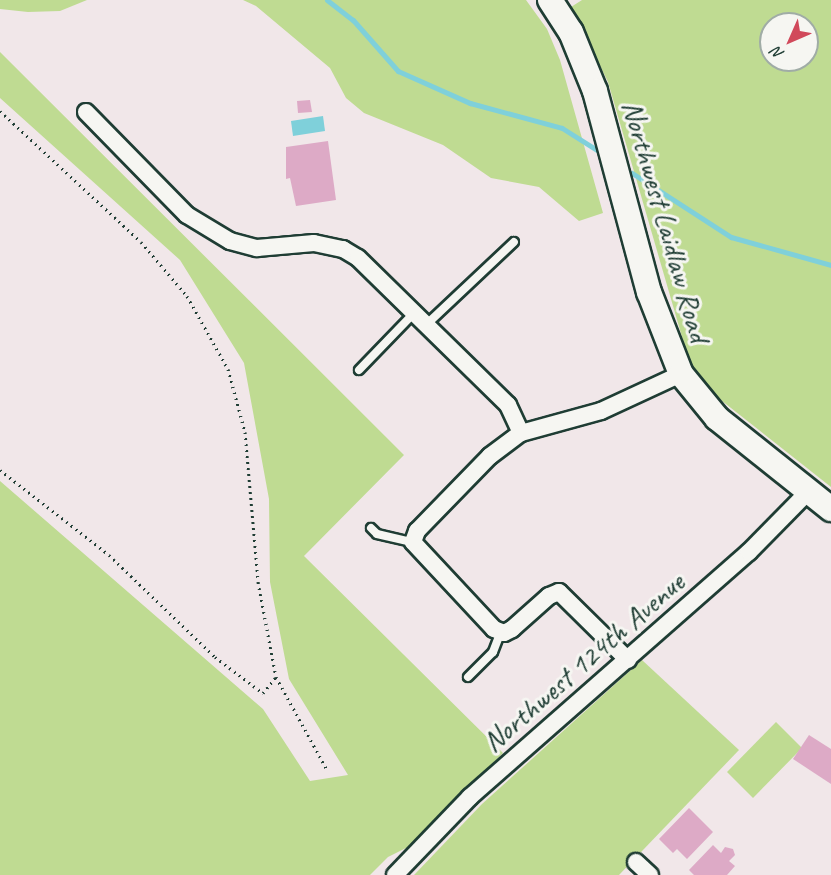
<!DOCTYPE html>
<style>
body{margin:0}
#map{position:relative;width:831px;height:875px;overflow:hidden;background:#f1e7e9;font-family:Caveat,sans-serif}
div>[style]{position:absolute}
.green>*{inset:0;background:#bfdb92}
.water>*{inset:0;background:#7fd0da}
.stream>*{height:5px;margin:-2.5px;padding:0 2.5px;transform-origin:2.5px;border-radius:2.5px;background:#7fd0da}
.building>*{inset:0;background:#ddaac6}
.path>*{height:3px;margin-top:-1.5px;transform-origin:0;background:repeating-linear-gradient(90deg,#1f3d34 0 1.5px,transparent 0 6px)}
.roads{filter:drop-shadow(2px 0 #1f3d34) drop-shadow(-2px 0 #1f3d34) drop-shadow(0 2px #1f3d34) drop-shadow(0 -2px #1f3d34)}
.lane>*{height:8px;margin:-4px;padding:0 4px;transform-origin:4px;border-radius:4px;background:#f6f6f2}
.street>*{height:16px;margin:-8px;padding:0 8px;transform-origin:8px;border-radius:8px;background:#f6f6f2}
.secondary>*{height:24px;margin:-12px;padding:0 12px;transform-origin:12px;border-radius:12px;background:#f6f6f2}
span{translate:-50% -50%;white-space:nowrap;text-align:center;line-height:1.15;-webkit-text-stroke:6px #f6f6f2;paint-order:stroke}
.street-label{font-size:30px;color:#1f3d34}
.north{position:absolute;left:759px;top:12px;width:60px;height:60px;box-sizing:border-box;background:#f6f6f2;border:2px solid #a0aca6;border-radius:50%;rotate:225deg;font-size:16px;font-weight:700;line-height:24px;text-align:center;color:#1f3d34}
.north::after{content:'';display:block;margin:auto;width:21px;height:27px;background:#d1495b;clip-path:polygon(50% 0,100% 100%,50% 72%,0 100%)}
</style>
<div id="map">
<div class="green">
<div style="clip-path:polygon(0 0,87px 0,60px 11px,28px 12px,0 9px)"></div>
<div style="clip-path:polygon(243px 0,526px 0,547px 29px,560px 60px,603px 213px,579px 221px,539px 187px,491px 178px,443px 145px,364px 113px,346px 98px,330px 68px,256px 6px)"></div>
<div style="clip-path:polygon(evenodd,582px 0,831px 0,831px 487px,717px 397px,689px 361px,608px 82px,571px 7px,582px 0,771px 24px,807px 24px,807px 60px,771px 60px,771px 24px)"></div>
<div style="clip-path:polygon(0 52px,404px 455px,304px 556px,503px 753px,410px 846px,388px 857px,370px 875px,0 875px,0 481px,263px 709px,310px 781px,348px 775px,289px 679px,270px 582px,269px 499px,244px 363px,180px 260px,0 98px)"></div>
<div style="clip-path:polygon(642px 660px,739px 750px,619px 875px,414px 875px,482px 804px)"></div>
<div style="clip-path:polygon(776px 722px,802px 748px,753px 798px,727px 772px)"></div>
</div>
<div class="water">
<div style="clip-path:polygon(323px 116px,325px 131px,293px 136px,291px 121px)"></div>
</div>
<div class="stream">
<div style="left:327px;top:0;width:33px;rotate:38deg"></div>
<div style="left:353px;top:20px;width:68px;rotate:48.6deg"></div>
<div style="left:398px;top:71px;width:79px;rotate:24deg"></div>
<div style="left:470px;top:103px;width:95px;rotate:15.2deg"></div>
<div style="left:562px;top:128px;width:41px;rotate:32.2deg"></div>
<div style="left:632px;top:173px;width:118px;rotate:32.9deg"></div>
<div style="left:731px;top:237px;width:104px;rotate:15.6deg"></div>
</div>
<div class="building">
<div style="clip-path:polygon(310px 100px,312px 112px,298px 113px,297px 101px)"></div>
<div style="clip-path:polygon(328px 141px,336px 200px,296px 206px,290px 178px,286px 179px,286px 147px)"></div>
<div style="clip-path:polygon(809px 735px,831px 749px,831px 784px,793px 759px)"></div>
<div style="clip-path:polygon(689px 808px,713px 832px,687px 859px,677px 849px,673px 853px,659px 839px)"></div>
<div style="clip-path:polygon(713px 845px,721px 853px,725px 847px,733px 849px,735px 855px,729px 861px,735px 866px,727px 875px,694px 875px,689px 870px)"></div>
</div>
<div class="path">
<div style="left:0;top:111px;width:192px;rotate:42.9deg"></div>
<div style="left:141px;top:242px;width:71px;rotate:49.6deg"></div>
<div style="left:187px;top:296px;width:84px;rotate:60.7deg"></div>
<div style="left:228px;top:369px;width:65px;rotate:74.9deg"></div>
<div style="left:245px;top:432px;width:151px;rotate:85deg"></div>
<div style="left:258px;top:582px;width:97px;rotate:79.3deg"></div>
<div style="left:276px;top:677px;width:104px;rotate:61.2deg"></div>
<div style="left:0;top:470px;width:138px;rotate:37.9deg"></div>
<div style="left:109px;top:555px;width:147px;rotate:43.9deg"></div>
<div style="left:215px;top:657px;width:60px;rotate:36.9deg"></div>
<div style="left:263px;top:693px;width:21px;rotate:-51deg"></div>
</div>
<div class="roads">
<div class="lane">
<div style="left:428px;top:323px;width:118px;rotate:-43.3deg"></div>
<div style="left:359px;top:370px;width:81px;rotate:-46deg"></div>
<div style="left:371px;top:528px;width:8px;rotate:45deg"></div>
<div style="left:377px;top:534px;width:37px;rotate:13deg"></div>
<div style="left:468px;top:677px;width:35px;rotate:-45deg"></div>
<div style="left:493px;top:652px;width:22px;rotate:-69deg"></div>
</div>
<div class="street">
<div style="left:86px;top:112px;width:144px;rotate:45.6deg"></div>
<div style="left:187px;top:215px;width:50px;rotate:31.2deg"></div>
<div style="left:230px;top:241px;width:28px;rotate:15deg"></div>
<div style="left:257px;top:248px;width:57px;rotate:-5deg"></div>
<div style="left:314px;top:243px;width:30px;rotate:12deg"></div>
<div style="left:343px;top:249px;width:17px;rotate:31deg"></div>
<div style="left:358px;top:258px;width:210px;rotate:44.4deg"></div>
<div style="left:508px;top:405px;width:31px;rotate:65deg"></div>
<div style="left:628px;top:660px;width:97px;rotate:-135.4deg"></div>
<div style="left:559px;top:592px;width:11px;rotate:158deg"></div>
<div style="left:549px;top:596px;width:50px;rotate:138.3deg"></div>
<div style="left:512px;top:629px;width:9px;rotate:153deg"></div>
<div style="left:504px;top:633px;width:11px;rotate:-158deg"></div>
<div style="left:494px;top:629px;width:119px;rotate:-133deg"></div>
<div style="left:413px;top:542px;width:12px;rotate:-70deg"></div>
<div style="left:417px;top:531px;width:105px;rotate:-45.8deg"></div>
<div style="left:490px;top:456px;width:39px;rotate:-37deg"></div>
<div style="left:521px;top:433px;width:83px;rotate:-15.4deg"></div>
<div style="left:601px;top:411px;width:88px;rotate:-24.8deg"></div>
<div style="left:636px;top:862px;width:19px;rotate:43deg"></div>
<div style="left:395px;top:875px;width:108px;rotate:-46.1deg"></div>
<div style="left:470px;top:797px;width:371px;rotate:-41.3deg"></div>
<div style="left:749px;top:552px;width:86px;rotate:-45.5deg"></div>
</div>
<div class="secondary">
<div style="left:550px;top:0;width:38px;rotate:57deg"></div>
<div style="left:571px;top:32px;width:64px;rotate:67.9deg"></div>
<div style="left:595px;top:91px;width:208px;rotate:75deg"></div>
<div style="left:649px;top:292px;width:88px;rotate:68.7deg"></div>
<div style="left:681px;top:374px;width:57px;rotate:50.7deg"></div>
<div style="left:717px;top:418px;width:146px;rotate:38.6deg"></div>
</div>
</div>
<div class="street-label">
<span style="left:666px;top:221px;rotate:74deg">Northwest Laidlaw Road</span>
<span style="left:583px;top:662px;rotate:-41deg">Northwest 124th Avenue</span>
</div>
<div class="north">N</div>
</div>
